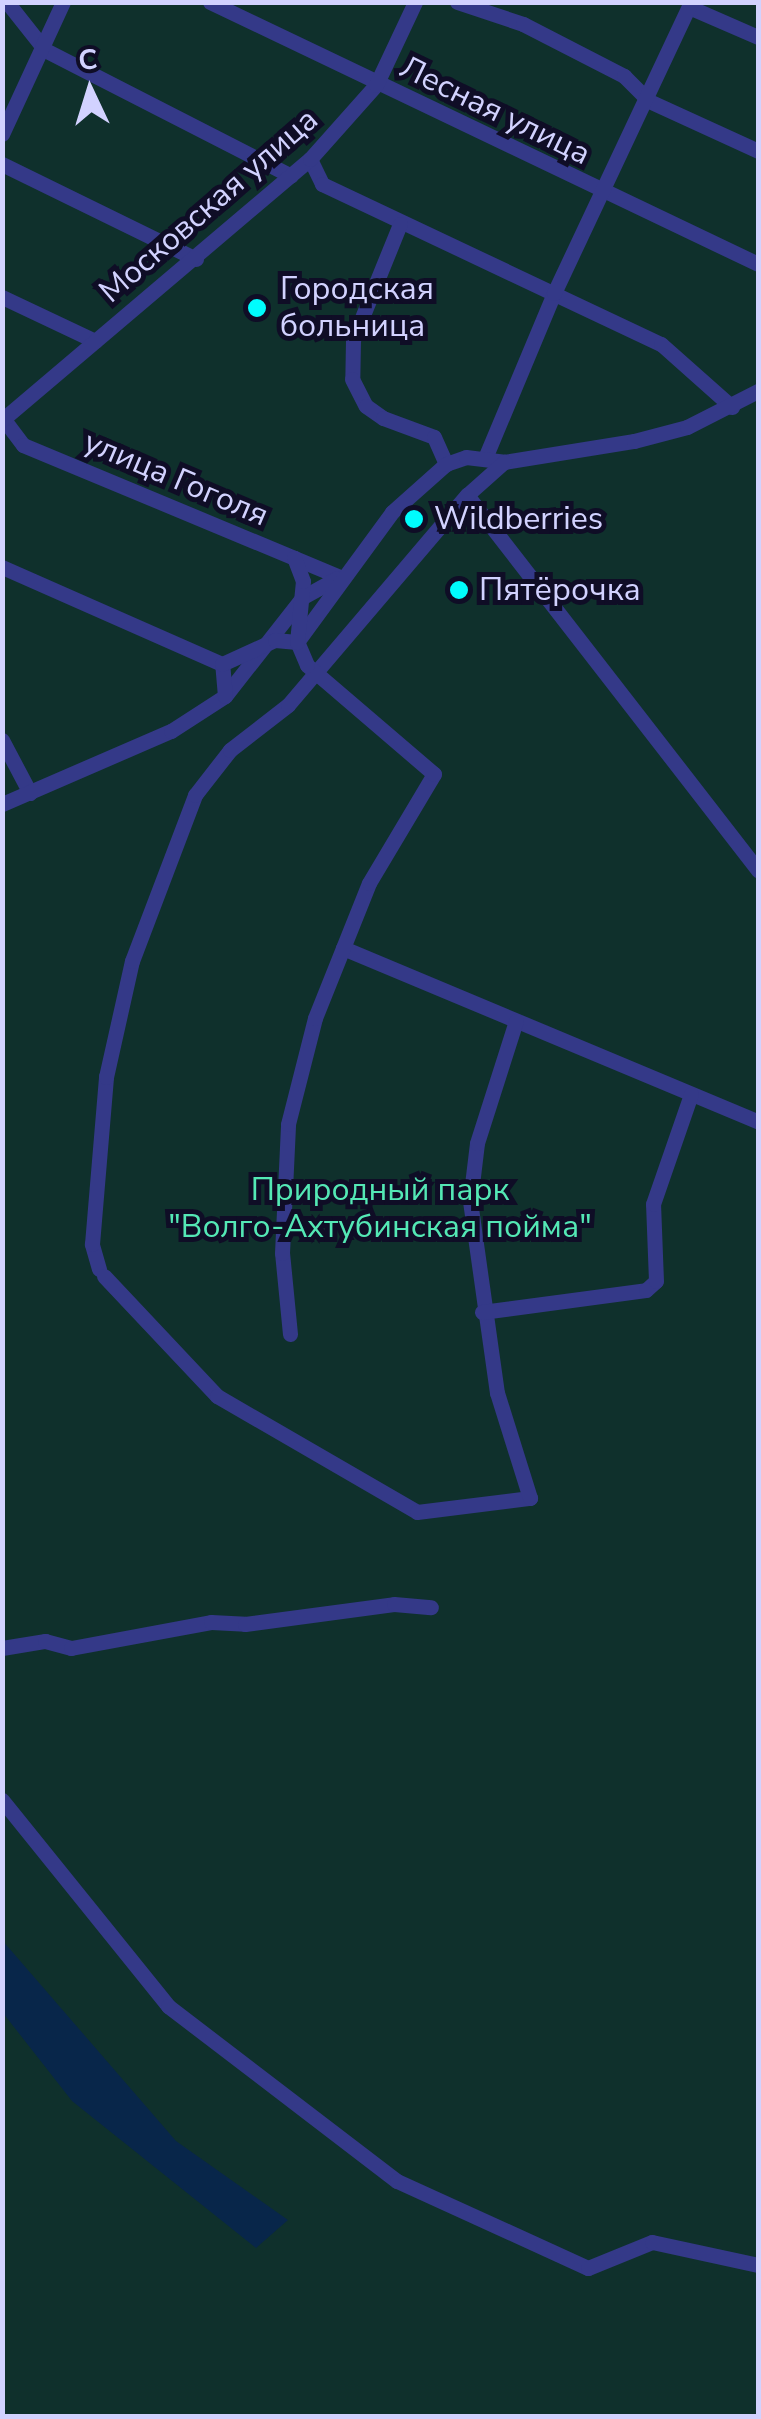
<!DOCTYPE html>
<meta charset="utf-8">
<style>
body{margin:0}
#map{position:relative;width:761px;height:2419px;overflow:hidden;background:#0f0d26;font-family:"Nunito Sans",sans-serif}
div>[style]{position:absolute}
.green>*{inset:0;background:#0f302c}
.water>*{inset:0;background:#08264a}
.minor>*{height:15px;margin:-7.5px;padding:0 7.5px;transform-origin:7.5px;border-radius:7.5px;background:#343988}
.dots>*{width:28px;height:28px;translate:-50% -50%;box-sizing:border-box;border:5px solid #0f0d26;border-radius:50%}
span{translate:-50% -50%;white-space:nowrap;text-align:center;line-height:1.15;-webkit-text-stroke:10px #0f0d26;paint-order:stroke}
.street-label{font-size:32px;color:#d2d2ff}
.poi-label{font-size:32px;color:#d2d2ff}
.left{translate:0 -50%;text-align:left}
.park-label{font-size:32px;color:#54e8b5}
.frame{position:absolute;inset:0;border:5px solid #d2d2ff;pointer-events:none}
.north{position:absolute;left:40px;top:40px;width:100px;height:100px;-webkit-text-stroke:8px #0f0d26;paint-order:stroke;rotate:356deg;font-size:28px;font-weight:700;line-height:40px;text-align:center;color:#d2d2ff}
.north::after{content:'';display:block;margin:auto;width:35px;height:45px;background:#d2d2ff;clip-path:polygon(50% 0,100% 100%,50% 72%,0 100%)}
</style>
<div id="map">
<div class="green">
<div style="clip-path:polygon(3px 3px,758px 3px,758px 2416px,3px 2416px)"></div>
</div>
<div class="water">
<div style="clip-path:polygon(2px 1940px,176px 2141px,288px 2220px,256px 2248px,72px 2101px,3px 2013px)"></div>
</div>
<div class="minor">
<div style="left:7px;top:2px;width:61px;rotate:51.6deg"></div>
<div style="left:45px;top:50px;width:276px;rotate:27.1deg"></div>
<div style="left:210px;top:2px;width:607px;rotate:25.55deg"></div>
<div style="left:457px;top:2px;width:70px;rotate:18.4deg"></div>
<div style="left:523px;top:24px;width:114px;rotate:27.2deg"></div>
<div style="left:624px;top:76px;width:35px;rotate:45deg"></div>
<div style="left:649px;top:101px;width:120px;rotate:24.6deg"></div>
<div style="left:689px;top:7px;width:75px;rotate:23.5deg"></div>
<div style="left:2px;top:134px;width:145px;rotate:-65.2deg"></div>
<div style="left:310px;top:159px;width:28px;rotate:64deg"></div>
<div style="left:322px;top:184px;width:375px;rotate:25.3deg"></div>
<div style="left:661px;top:344px;width:95px;rotate:41.6deg"></div>
<div style="left:2px;top:164px;width:216px;rotate:26.1deg"></div>
<div style="left:400px;top:224px;width:125px;rotate:112.1deg"></div>
<div style="left:353px;top:340px;width:39px;rotate:91deg"></div>
<div style="left:352px;top:379px;width:30px;rotate:63deg"></div>
<div style="left:366px;top:406px;width:21px;rotate:35deg"></div>
<div style="left:383px;top:418px;width:54px;rotate:20.4deg"></div>
<div style="left:434px;top:437px;width:30px;rotate:66deg"></div>
<div style="left:2px;top:297px;width:103px;rotate:25.3deg"></div>
<div style="left:2px;top:417px;width:35px;rotate:53deg"></div>
<div style="left:23px;top:445px;width:343px;rotate:22.6deg"></div>
<div style="left:2px;top:420px;width:404px;rotate:-40.3deg"></div>
<div style="left:310px;top:159px;width:99px;rotate:-48.3deg"></div>
<div style="left:376px;top:85px;width:92px;rotate:-64.8deg"></div>
<div style="left:485px;top:458px;width:179px;rotate:-67.3deg"></div>
<div style="left:554px;top:293px;width:322px;rotate:-64.8deg"></div>
<div style="left:467px;top:495px;width:475px;rotate:52.2deg"></div>
<div style="left:2px;top:567px;width:240px;rotate:23.8deg"></div>
<div style="left:225px;top:696px;width:126px;rotate:-51.8deg"></div>
<div style="left:303px;top:597px;width:39px;rotate:-29deg"></div>
<div style="left:2px;top:740px;width:60px;rotate:62.2deg"></div>
<div style="left:2px;top:804px;width:184px;rotate:-23.4deg"></div>
<div style="left:171px;top:731px;width:64px;rotate:-32.9deg"></div>
<div style="left:225px;top:696px;width:32px;rotate:-95deg"></div>
<div style="left:222px;top:664px;width:58px;rotate:-24.4deg"></div>
<div style="left:275px;top:640px;width:22px;rotate:5deg"></div>
<div style="left:297px;top:642px;width:161px;rotate:-53.8deg"></div>
<div style="left:392px;top:512px;width:72px;rotate:-41.6deg"></div>
<div style="left:446px;top:464px;width:21px;rotate:-19deg"></div>
<div style="left:466px;top:457px;width:38px;rotate:7deg"></div>
<div style="left:504px;top:462px;width:132px;rotate:-9.2deg"></div>
<div style="left:634px;top:441px;width:55px;rotate:-14.8deg"></div>
<div style="left:687px;top:427px;width:80px;rotate:-26.9deg"></div>
<div style="left:343px;top:948px;width:450px;rotate:22.7deg"></div>
<div style="left:99px;top:1269px;width:26px;rotate:-106deg"></div>
<div style="left:92px;top:1244px;width:168px;rotate:-85.2deg"></div>
<div style="left:106px;top:1077px;width:119px;rotate:-77.4deg"></div>
<div style="left:132px;top:961px;width:178px;rotate:-69.2deg"></div>
<div style="left:195px;top:795px;width:57px;rotate:-52.1deg"></div>
<div style="left:230px;top:750px;width:73px;rotate:-37.8deg"></div>
<div style="left:288px;top:705px;width:276px;rotate:-49.6deg"></div>
<div style="left:467px;top:495px;width:50px;rotate:-41.7deg"></div>
<div style="left:104px;top:1276px;width:165px;rotate:46.7deg"></div>
<div style="left:217px;top:1396px;width:231px;rotate:30.1deg"></div>
<div style="left:417px;top:1512px;width:114px;rotate:-7.1deg"></div>
<div style="left:530px;top:1498px;width:110px;rotate:-107.4deg"></div>
<div style="left:497px;top:1393px;width:194px;rotate:-98deg"></div>
<div style="left:470px;top:1201px;width:58px;rotate:-83.1deg"></div>
<div style="left:477px;top:1143px;width:128px;rotate:-72.3deg"></div>
<div style="left:482px;top:1312px;width:165px;rotate:-7.6deg"></div>
<div style="left:646px;top:1290px;width:13px;rotate:-42deg"></div>
<div style="left:656px;top:1281px;width:77px;rotate:-92.2deg"></div>
<div style="left:653px;top:1204px;width:116px;rotate:-70.9deg"></div>
<div style="left:290px;top:1334px;width:81px;rotate:-95.6deg"></div>
<div style="left:282px;top:1253px;width:129px;rotate:-87.3deg"></div>
<div style="left:288px;top:1124px;width:109px;rotate:-75.7deg"></div>
<div style="left:315px;top:1018px;width:145px;rotate:-68.2deg"></div>
<div style="left:369px;top:883px;width:127px;rotate:-59.2deg"></div>
<div style="left:434px;top:774px;width:167px;rotate:-139.4deg"></div>
<div style="left:307px;top:665px;width:25px;rotate:-113deg"></div>
<div style="left:297px;top:642px;width:61px;rotate:-84.4deg"></div>
<div style="left:303px;top:581px;width:25px;rotate:-111deg"></div>
<div style="left:2px;top:1648px;width:44px;rotate:-9.2deg"></div>
<div style="left:45px;top:1641px;width:27px;rotate:15deg"></div>
<div style="left:71px;top:1648px;width:142px;rotate:-10.5deg"></div>
<div style="left:211px;top:1622px;width:34px;rotate:3deg"></div>
<div style="left:245px;top:1624px;width:150px;rotate:-7.6deg"></div>
<div style="left:394px;top:1604px;width:37px;rotate:5deg"></div>
<div style="left:2px;top:1800px;width:265px;rotate:51.1deg"></div>
<div style="left:168px;top:2006px;width:288px;rotate:37.4deg"></div>
<div style="left:397px;top:2181px;width:210px;rotate:24.5deg"></div>
<div style="left:588px;top:2268px;width:69px;rotate:-22.1deg"></div>
<div style="left:652px;top:2242px;width:108px;rotate:12.2deg"></div>
</div>
<div class="dots">
<div style="left:257px;top:308px;background:#00fcfd"></div>
<div style="left:414px;top:519px;background:#00fcfd"></div>
<div style="left:459px;top:590px;background:#00fcfd"></div>
</div>
<div class="street-label">
<span style="left:495px;top:111px;rotate:26deg">Лесная улица</span>
<span style="left:209px;top:206px;rotate:-41deg">Московская улица</span>
<span style="left:176px;top:479px;rotate:23deg">улица Гоголя</span>
</div>
<div class="poi-label">
<span class="left" style="left:280px;top:308px">Городская<br>больница</span>
<span class="left" style="left:434px;top:519px">Wildberries</span>
<span class="left" style="left:479px;top:590px">Пятёрочка</span>
</div>
<div class="park-label">
<span style="left:380px;top:1209px">Природный парк<br>"Волго-Ахтубинская пойма"</span>
</div>
<div class="frame"></div>
<div class="north">С</div>
</div>
